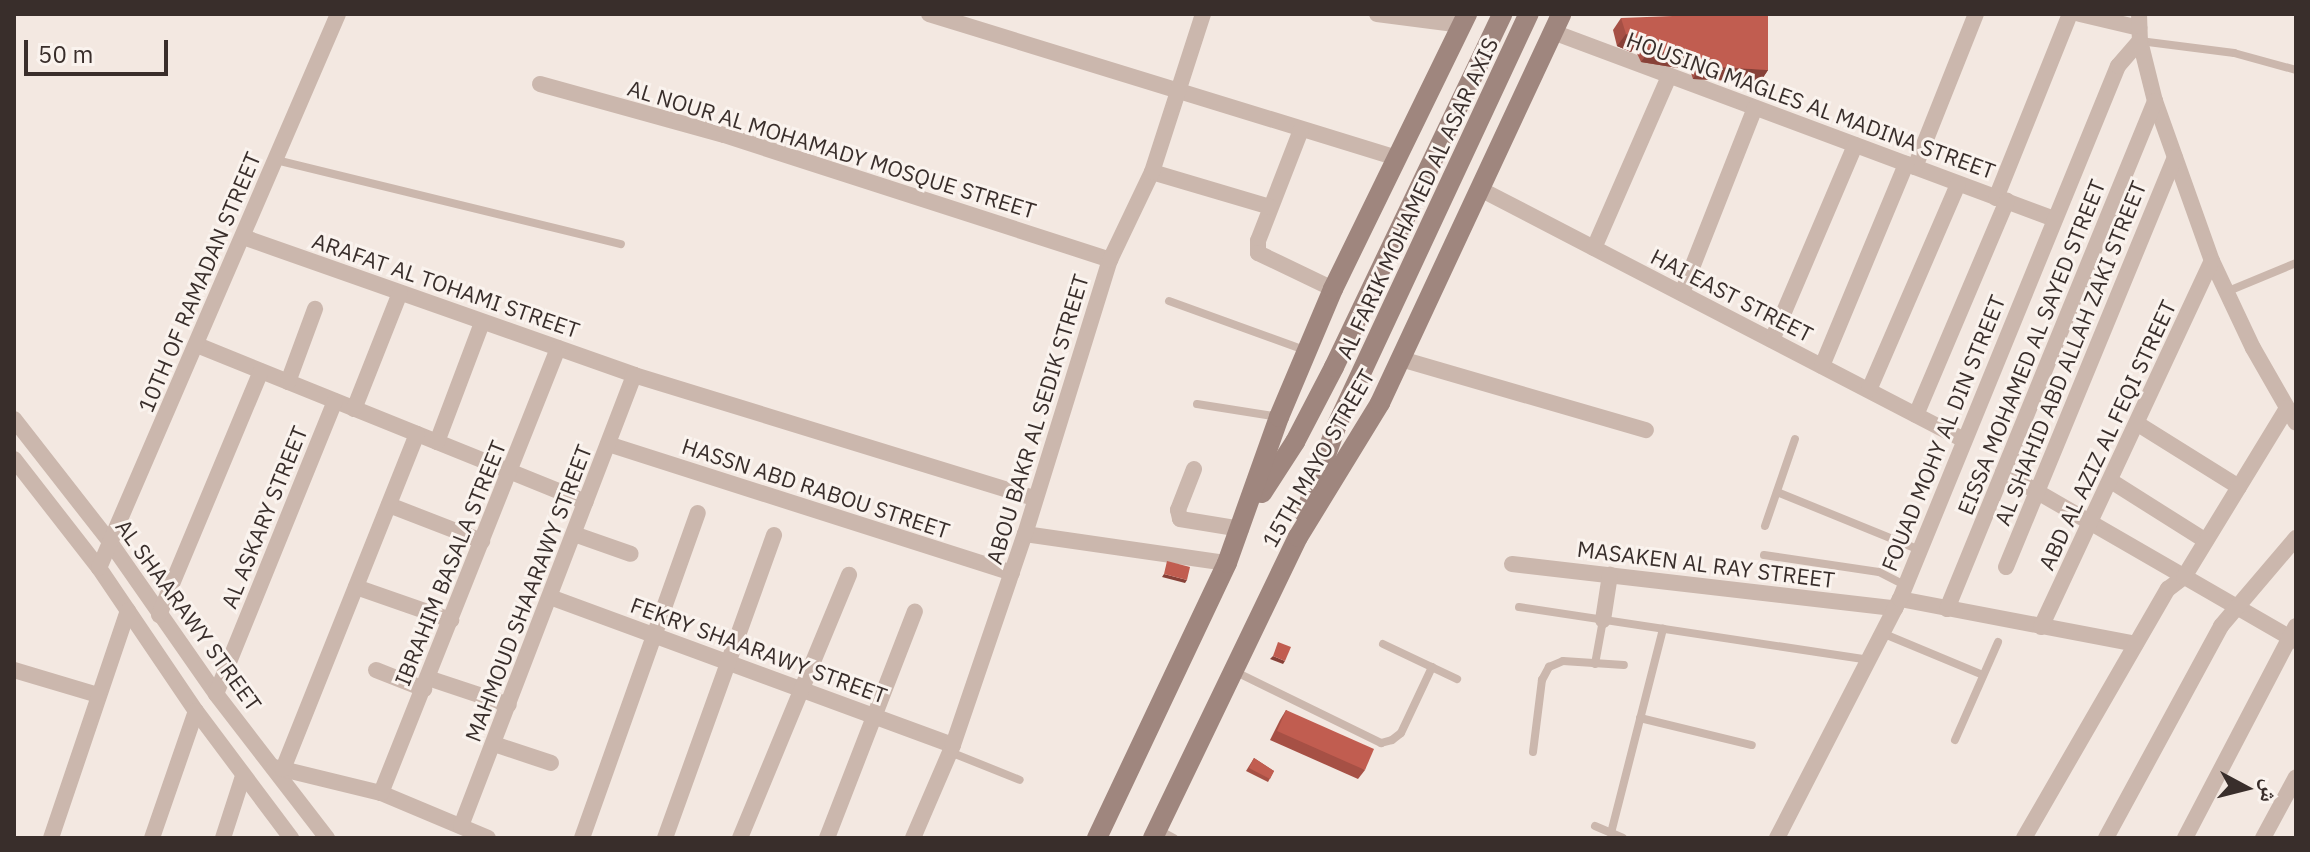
<!DOCTYPE html>
<meta charset="utf-8">
<style>
body{margin:0}
#map{position:relative;width:2310px;height:852px;overflow:hidden;background:#f3e8e1;font-family:"IBM Plex Sans","Noto Naskh Arabic",sans-serif}
div>[style]{position:absolute}
.lane>*{height:8px;margin:-4px;padding:0 4px;transform-origin:4px;border-radius:4px;background:#cbb7ad}
.street>*{height:16px;margin:-8px;padding:0 8px;transform-origin:8px;border-radius:8px;background:#cbb7ad}
.secondary>*{height:20px;margin:-10px;padding:0 10px;transform-origin:10px;border-radius:10px;background:#9f867e}
.wall>*{inset:0;background:#a65045}
.shaded-wall>*{inset:0;background:#874138}
.building>*{inset:0;background:#c15d50}
span{translate:-50% -50%;white-space:nowrap;text-align:center;line-height:1.15;-webkit-text-stroke:6px #faf3ee;paint-order:stroke}
.street-label{font-size:22px;color:#392e2b}
.frame{position:absolute;inset:0;border:16px solid #392e2b;pointer-events:none}
.north{position:absolute;left:2206px;top:748px;width:80px;height:80px;-webkit-text-stroke:6px #faf3ee;paint-order:stroke;rotate:97deg;font-size:22px;font-weight:700;line-height:32px;text-align:center;color:#392e2b}
.north::after{content:'';display:block;margin:auto;width:28px;height:36px;background:#392e2b;clip-path:polygon(50% 0,100% 100%,50% 72%,0 100%)}
.scale{position:absolute;left:24px;top:40px;width:144px;height:36px;box-sizing:border-box;border:4px solid #392e2b;border-top:0;padding-left:10px;font-size:24px;line-height:28px;white-space:nowrap;color:#392e2b;-webkit-text-stroke:6px #faf3ee;paint-order:stroke}
</style>
<div id="map">
<div class="lane">
<div style="left:2140px;top:41px;width:95px;rotate:7.3deg"></div>
<div style="left:2234px;top:53px;width:64px;rotate:15.3deg"></div>
<div style="left:276px;top:160px;width:355px;rotate:13.7deg"></div>
<div style="left:2226px;top:292px;width:76px;rotate:-22.5deg"></div>
<div style="left:1169px;top:301px;width:147px;rotate:19.9deg"></div>
<div style="left:1197px;top:404px;width:83px;rotate:9deg"></div>
<div style="left:1777px;top:492px;width:154px;rotate:22.1deg"></div>
<div style="left:1765px;top:526px;width:92px;rotate:-71deg"></div>
<div style="left:1764px;top:555px;width:116px;rotate:8.4deg"></div>
<div style="left:1879px;top:572px;width:29px;rotate:27deg"></div>
<div style="left:1519px;top:607px;width:353px;rotate:8.6deg"></div>
<div style="left:1882px;top:633px;width:109px;rotate:22.6deg"></div>
<div style="left:1383px;top:644px;width:82px;rotate:25.3deg"></div>
<div style="left:1595px;top:664px;width:45px;rotate:-79.7deg"></div>
<div style="left:1234px;top:671px;width:164px;rotate:26.1deg"></div>
<div style="left:1381px;top:743px;width:11px;rotate:-15deg"></div>
<div style="left:1392px;top:740px;width:11px;rotate:-38deg"></div>
<div style="left:1401px;top:733px;width:73px;rotate:-64.8deg"></div>
<div style="left:1640px;top:718px;width:115px;rotate:13.6deg"></div>
<div style="left:1955px;top:740px;width:107px;rotate:-66.3deg"></div>
<div style="left:950px;top:752px;width:75px;rotate:21.8deg"></div>
<div style="left:1533px;top:752px;width:73px;rotate:-82.9deg"></div>
<div style="left:1542px;top:680px;width:15px;rotate:-62deg"></div>
<div style="left:1549px;top:667px;width:15px;rotate:-23deg"></div>
<div style="left:1563px;top:661px;width:61px;rotate:3.8deg"></div>
<div style="left:1595px;top:826px;width:30px;rotate:23deg"></div>
<div style="left:1157px;top:829px;width:19px;rotate:28deg"></div>
<div style="left:1611px;top:833px;width:211px;rotate:-75.7deg"></div>
</div>
<div class="street">
<div style="left:929px;top:14px;width:490px;rotate:17.1deg"></div>
<div style="left:1377px;top:14px;width:86px;rotate:7.4deg"></div>
<div style="left:2080px;top:14px;width:61px;rotate:13.3deg"></div>
<div style="left:2139px;top:14px;width:27px;rotate:88deg"></div>
<div style="left:2140px;top:41px;width:62px;rotate:76deg"></div>
<div style="left:2155px;top:101px;width:170px;rotate:70.4deg"></div>
<div style="left:2212px;top:261px;width:96px;rotate:64.8deg"></div>
<div style="left:2253px;top:348px;width:86px;rotate:60.2deg"></div>
<div style="left:1553px;top:32px;width:535px;rotate:20.47deg"></div>
<div style="left:540px;top:84px;width:191px;rotate:15.5deg"></div>
<div style="left:724px;top:135px;width:406px;rotate:17.9deg"></div>
<div style="left:1301px;top:130px;width:119px;rotate:111.2deg"></div>
<div style="left:1258px;top:241px;width:12px;rotate:90deg"></div>
<div style="left:1258px;top:253px;width:83px;rotate:25.6deg"></div>
<div style="left:1915px;top:167px;width:165px;rotate:-68.3deg"></div>
<div style="left:1152px;top:172px;width:123px;rotate:16.5deg"></div>
<div style="left:1480px;top:189px;width:545px;rotate:27.41deg"></div>
<div style="left:1996px;top:198px;width:198px;rotate:-68.1deg"></div>
<div style="left:243px;top:237px;width:415px;rotate:19.4deg"></div>
<div style="left:634px;top:375px;width:418px;rotate:17.1deg"></div>
<div style="left:1594px;top:248px;width:188px;rotate:-66.4deg"></div>
<div style="left:1682px;top:293px;width:199px;rotate:-68.5deg"></div>
<div style="left:1772px;top:340px;width:212px;rotate:-66.9deg"></div>
<div style="left:197px;top:345px;width:419px;rotate:22deg"></div>
<div style="left:1401px;top:359px;width:255px;rotate:16.2deg"></div>
<div style="left:1822px;top:366px;width:219px;rotate:-67.4deg"></div>
<div style="left:288px;top:382px;width:78px;rotate:-69.7deg"></div>
<div style="left:1869px;top:390px;width:224px;rotate:-66.6deg"></div>
<div style="left:354px;top:409px;width:125px;rotate:-68.4deg"></div>
<div style="left:1916px;top:415px;width:233px;rotate:-67deg"></div>
<div style="left:14px;top:419px;width:156px;rotate:52deg"></div>
<div style="left:110px;top:542px;width:185px;rotate:55.1deg"></div>
<div style="left:216px;top:694px;width:182px;rotate:52.4deg"></div>
<div style="left:2138px;top:424px;width:119px;rotate:32deg"></div>
<div style="left:437px;top:442px;width:127px;rotate:-69.3deg"></div>
<div style="left:608px;top:444px;width:424px;rotate:17.7deg"></div>
<div style="left:14px;top:459px;width:138px;rotate:52.1deg"></div>
<div style="left:99px;top:568px;width:173px;rotate:55.9deg"></div>
<div style="left:196px;top:711px;width:159px;rotate:53.2deg"></div>
<div style="left:1194px;top:469px;width:44px;rotate:111.3deg"></div>
<div style="left:1178px;top:510px;width:9px;rotate:77deg"></div>
<div style="left:1180px;top:519px;width:62px;rotate:9.3deg"></div>
<div style="left:2003px;top:472px;width:338px;rotate:30deg"></div>
<div style="left:2111px;top:481px;width:112px;rotate:32.3deg"></div>
<div style="left:389px;top:505px;width:100px;rotate:21.2deg"></div>
<div style="left:574px;top:534px;width:60px;rotate:19.3deg"></div>
<div style="left:1025px;top:534px;width:204px;rotate:8.2deg"></div>
<div style="left:1512px;top:564px;width:386px;rotate:6.6deg"></div>
<div style="left:2006px;top:567px;width:443px;rotate:-67.6deg"></div>
<div style="left:99px;top:568px;width:603px;rotate:-66.66deg"></div>
<div style="left:356px;top:587px;width:101px;rotate:19.2deg"></div>
<div style="left:550px;top:597px;width:429px;rotate:20.2deg"></div>
<div style="left:1900px;top:599px;width:240px;rotate:10.8deg"></div>
<div style="left:1947px;top:609px;width:549px;rotate:-67.73deg"></div>
<div style="left:159px;top:615px;width:264px;rotate:-67.3deg"></div>
<div style="left:1603px;top:620px;width:46px;rotate:-81.2deg"></div>
<div style="left:2041px;top:627px;width:404px;rotate:-65deg"></div>
<div style="left:14px;top:670px;width:88px;rotate:16.6deg"></div>
<div style="left:376px;top:670px;width:52px;rotate:21.6deg"></div>
<div style="left:428px;top:678px;width:85px;rotate:18.4deg"></div>
<div style="left:216px;top:694px;width:316px;rotate:-67.9deg"></div>
<div style="left:494px;top:744px;width:60px;rotate:18.4deg"></div>
<div style="left:274px;top:767px;width:110px;rotate:13.7deg"></div>
<div style="left:381px;top:793px;width:116px;rotate:22.8deg"></div>
<div style="left:283px;top:769px;width:361px;rotate:-68.2deg"></div>
<div style="left:381px;top:793px;width:479px;rotate:-68.3deg"></div>
<div style="left:461px;top:826px;width:483px;rotate:-69deg"></div>
<div style="left:51px;top:838px;width:240px;rotate:-71.3deg"></div>
<div style="left:152px;top:838px;width:134px;rotate:-70.9deg"></div>
<div style="left:223px;top:838px;width:65px;rotate:-72.1deg"></div>
<div style="left:582px;top:838px;width:345px;rotate:-70.4deg"></div>
<div style="left:665px;top:838px;width:322px;rotate:-70.2deg"></div>
<div style="left:740px;top:838px;width:285px;rotate:-67.5deg"></div>
<div style="left:827px;top:838px;width:243px;rotate:-68.8deg"></div>
<div style="left:913px;top:838px;width:101px;rotate:-66.7deg"></div>
<div style="left:953px;top:745px;width:223px;rotate:-71.2deg"></div>
<div style="left:1025px;top:534px;width:287px;rotate:-72.8deg"></div>
<div style="left:1110px;top:260px;width:98px;rotate:-64.5deg"></div>
<div style="left:1152px;top:172px;width:166px;rotate:-72.1deg"></div>
<div style="left:1777px;top:838px;width:269px;rotate:-62.8deg"></div>
<div style="left:1900px;top:599px;width:576px;rotate:-67.76deg"></div>
<div style="left:2118px;top:66px;width:33px;rotate:-49deg"></div>
<div style="left:2024px;top:838px;width:288px;rotate:-60deg"></div>
<div style="left:2168px;top:589px;width:20px;rotate:-37deg"></div>
<div style="left:2184px;top:577px;width:198px;rotate:-58.6deg"></div>
<div style="left:2106px;top:838px;width:241px;rotate:-61.5deg"></div>
<div style="left:2221px;top:626px;width:116px;rotate:-49.6deg"></div>
<div style="left:2185px;top:838px;width:239px;rotate:-62.4deg"></div>
<div style="left:2263px;top:838px;width:69px;rotate:-61.6deg"></div>
</div>
<div class="secondary">
<div style="left:1262px;top:493px;width:61px;rotate:-57.1deg"></div>
<div style="left:1295px;top:442px;width:85px;rotate:-62.5deg"></div>
<div style="left:1334px;top:367px;width:391px;rotate:-64.5deg"></div>
<div style="left:1305px;top:514px;width:92px;rotate:-70.4deg"></div>
<div style="left:1336px;top:427px;width:456px;rotate:-65deg"></div>
<div style="left:1097px;top:838px;width:304px;rotate:-64.7deg"></div>
<div style="left:1227px;top:563px;width:155px;rotate:-70.4deg"></div>
<div style="left:1279px;top:417px;width:139px;rotate:-67.1deg"></div>
<div style="left:1333px;top:289px;width:306px;rotate:-64deg"></div>
<div style="left:1153px;top:838px;width:334px;rotate:-64.3deg"></div>
<div style="left:1298px;top:537px;width:157px;rotate:-58.5deg"></div>
<div style="left:1380px;top:403px;width:429px;rotate:-65deg"></div>
</div>
<div class="wall">
<div style="clip-path:polygon(1621px 18px,1768px 70px,1760px 82px,1693px 79px,1690px 70px,1641px 62px,1634px 47px,1631px 52px,1617px 46px,1613px 30px)"></div>
<div style="clip-path:polygon(1286px 710px,1365px 770px,1358px 779px,1270px 740px,1280px 720px)"></div>
<div style="clip-path:polygon(1254px 758px,1274px 771px,1268px 782px,1246px 771px)"></div>
</div>
<div class="shaded-wall">
<div style="clip-path:polygon(1626px 34px,1639px 39px,1631px 52px,1617px 46px)"></div>
<div style="clip-path:polygon(1650px 50px,1699px 58px,1690px 70px,1641px 62px)"></div>
<div style="clip-path:polygon(1701px 66px,1768px 70px,1760px 82px,1693px 79px)"></div>
<div style="clip-path:polygon(1164px 574px,1187px 580px,1185px 583px,1162px 577px)"></div>
<div style="clip-path:polygon(1273px 656px,1285px 661px,1283px 664px,1270px 659px)"></div>
</div>
<div class="building">
<div style="clip-path:polygon(1724px 14px,1768px 14px,1768px 70px,1701px 66px,1699px 58px,1650px 50px,1642px 34px,1639px 39px,1626px 34px,1621px 18px)"></div>
<div style="clip-path:polygon(1167px 561px,1190px 567px,1187px 580px,1164px 574px)"></div>
<div style="clip-path:polygon(1278px 642px,1291px 647px,1285px 661px,1273px 656px)"></div>
<div style="clip-path:polygon(1286px 710px,1374px 749px,1365px 770px,1277px 731px)"></div>
<div style="clip-path:polygon(1254px 758px,1274px 771px,1270px 779px,1249px 768px)"></div>
</div>
<div class="street-label">
<span style="left:1811px;top:105px;rotate:20deg">HOUSING MAGLES AL MADINA STREET</span>
<span style="left:832px;top:149px;rotate:17deg">AL NOUR AL MOHAMADY MOSQUE STREET</span>
<span style="left:1417px;top:198px;rotate:-65deg">AL FARIK MOHAMED AL ASAR AXIS</span>
<span style="left:199px;top:282px;rotate:-67deg">10TH OF RAMADAN STREET</span>
<span style="left:446px;top:285px;rotate:19deg">ARAFAT AL TOHAMI STREET</span>
<span style="left:1732px;top:295px;rotate:27deg">HAI EAST STREET</span>
<span style="left:2031px;top:347px;rotate:-68deg">EISSA MOHAMED AL SAYED STREET</span>
<span style="left:2070px;top:353px;rotate:-68deg">AL SHAHID ABD ALLAH ZAKI STREET</span>
<span style="left:1037px;top:419px;rotate:-73deg">ABOU BAKR AL SEDIK STREET</span>
<span style="left:1943px;top:433px;rotate:-68deg">FOUAD MOHY AL DIN STREET</span>
<span style="left:2107px;top:435px;rotate:-65deg">ABD AL AZIZ AL FEQI STREET</span>
<span style="left:1318px;top:458px;rotate:-60deg">15TH MAYO STREET</span>
<span style="left:816px;top:488px;rotate:18deg">HASSN ABD RABOU STREET</span>
<span style="left:264px;top:517px;rotate:-68deg">AL ASKARY STREET</span>
<span style="left:450px;top:563px;rotate:-68deg">IBRAHIM BASALA STREET</span>
<span style="left:1706px;top:564px;rotate:7deg">MASAKEN AL RAY STREET</span>
<span style="left:528px;top:593px;rotate:-69deg">MAHMOUD SHAARAWY STREET</span>
<span style="left:189px;top:615px;rotate:54deg">AL SHAARAWY STREET</span>
<span style="left:759px;top:650px;rotate:20deg">FEKRY SHAARAWY STREET</span>
</div>
<div class="frame"></div>
<div class="north">ش</div>
<div class="scale">50 m</div>
</div>
